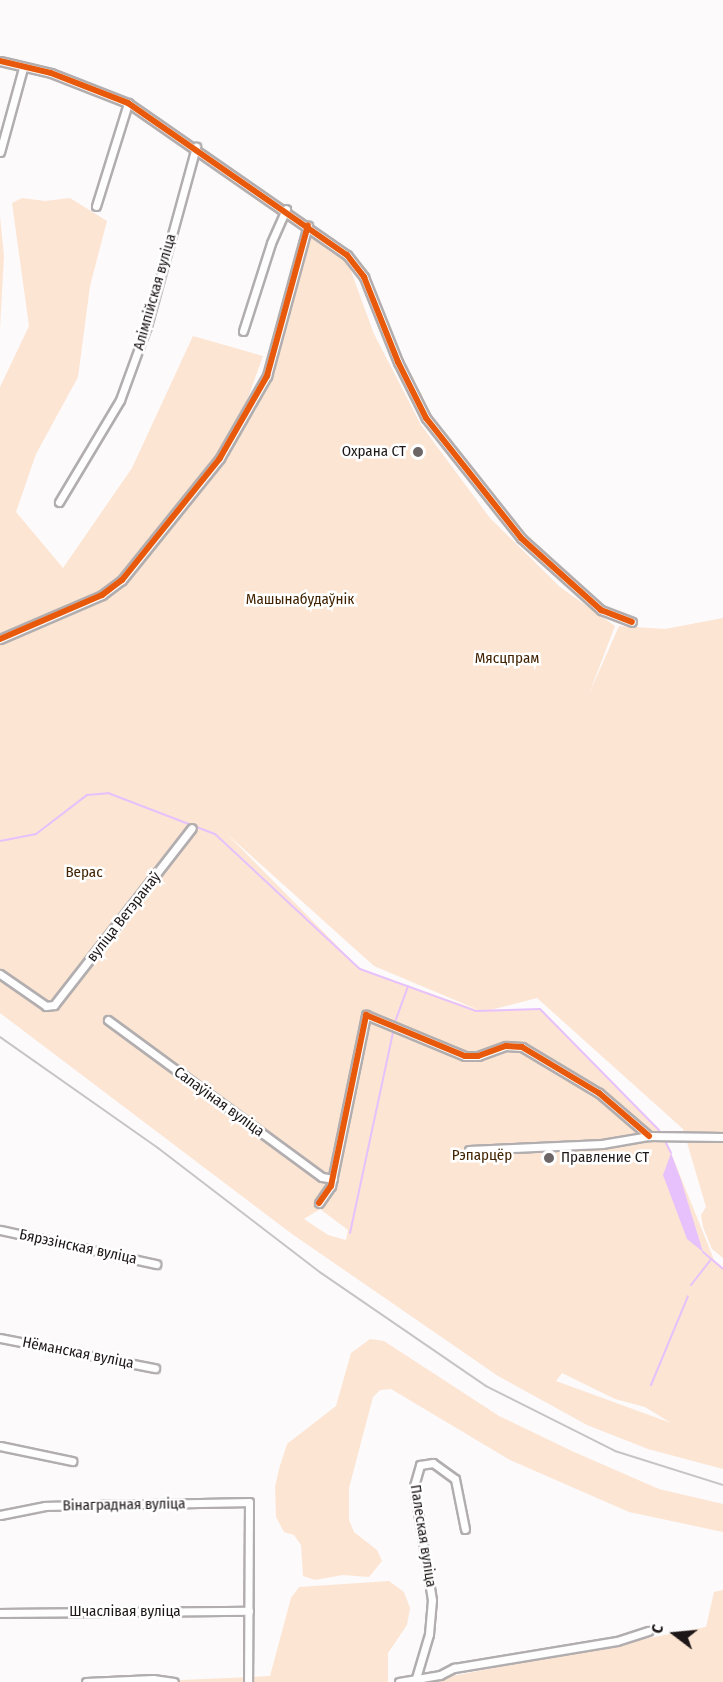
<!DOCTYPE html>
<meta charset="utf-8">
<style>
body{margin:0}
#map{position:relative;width:723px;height:1682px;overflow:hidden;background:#fdfafb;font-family:"Fira Sans Condensed",sans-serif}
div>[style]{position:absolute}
.green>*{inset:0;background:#fce5d3}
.water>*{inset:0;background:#e7c1fc}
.stream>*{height:2px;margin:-1px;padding:0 1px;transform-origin:1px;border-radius:1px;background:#e7c1fc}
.roads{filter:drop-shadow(2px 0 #b2aeaf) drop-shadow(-2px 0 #b2aeaf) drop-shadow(0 2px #b2aeaf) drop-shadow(0 -2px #b2aeaf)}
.minor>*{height:7px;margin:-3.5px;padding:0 3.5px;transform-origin:3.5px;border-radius:3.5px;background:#fffefe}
.rail>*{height:2px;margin:-1px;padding:0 1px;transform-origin:1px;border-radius:1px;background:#c6c4c5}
.cycleway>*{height:6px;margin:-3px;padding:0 3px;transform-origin:3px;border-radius:3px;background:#e8590c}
.dots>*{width:16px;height:16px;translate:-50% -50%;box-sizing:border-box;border:3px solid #fff;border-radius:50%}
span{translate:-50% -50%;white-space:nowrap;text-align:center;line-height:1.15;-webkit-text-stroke:5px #fff;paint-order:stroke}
.street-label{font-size:15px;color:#1e1718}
.poi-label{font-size:15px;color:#1e1718}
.right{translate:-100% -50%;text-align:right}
.left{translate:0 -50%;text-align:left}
.park-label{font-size:15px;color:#412302}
.north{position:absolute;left:645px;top:1604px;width:60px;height:60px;-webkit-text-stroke:4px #fff;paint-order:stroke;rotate:286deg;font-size:16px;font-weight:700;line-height:24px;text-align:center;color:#1e1718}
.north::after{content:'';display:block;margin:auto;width:21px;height:27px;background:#1e1718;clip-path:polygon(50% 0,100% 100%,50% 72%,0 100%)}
</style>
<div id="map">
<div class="green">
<div style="clip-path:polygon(evenodd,22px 198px,45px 201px,70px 198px,107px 221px,90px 286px,78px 377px,36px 454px,16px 512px,63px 568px,132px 468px,193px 336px,263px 356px,231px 445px,255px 411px,270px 378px,310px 235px,348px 263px,374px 334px,421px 425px,490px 518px,560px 587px,615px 626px,589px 694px,619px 626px,665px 629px,723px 618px,723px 1258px,712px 1249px,703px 1227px,701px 1215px,706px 1207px,683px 1129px,537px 998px,490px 1010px,540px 1009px,659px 1130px,671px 1153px,715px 1262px,723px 1269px,723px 1469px,648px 1449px,587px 1425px,498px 1376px,292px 1234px,0 1013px,0 387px,29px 326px,12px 203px,22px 198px,227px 834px,374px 966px,481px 1011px,360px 969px,227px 834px,22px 198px,320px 1209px,348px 1230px,346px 1240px,328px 1235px,304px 1219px,320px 1209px,22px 198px,562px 1373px,615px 1399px,645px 1407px,671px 1423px,556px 1381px,562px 1373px)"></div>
<div style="clip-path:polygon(0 216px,4px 256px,0 328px)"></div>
<div style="clip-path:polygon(370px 1339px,384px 1341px,499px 1416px,574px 1452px,659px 1489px,723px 1504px,723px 1532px,629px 1512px,510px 1460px,391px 1389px,380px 1390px,373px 1397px,349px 1488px,349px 1520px,354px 1532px,377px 1550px,382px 1561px,369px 1577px,343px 1575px,315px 1580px,303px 1576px,301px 1545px,294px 1535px,284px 1532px,276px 1517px,275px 1487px,279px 1469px,287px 1444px,336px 1406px,351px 1353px)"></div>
<div style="clip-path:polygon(389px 1581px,404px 1592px,410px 1608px,407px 1625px,388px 1653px,388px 1682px,136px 1682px,270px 1676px,291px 1598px,299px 1587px)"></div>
<div style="clip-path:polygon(723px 1590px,723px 1682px,395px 1682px,442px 1678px,706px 1627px,714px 1592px)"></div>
</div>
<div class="water">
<div style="clip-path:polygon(671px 1153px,681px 1180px,703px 1252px,687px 1239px,663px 1175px)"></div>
</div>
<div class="stream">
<div style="left:0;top:841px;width:37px;rotate:-11deg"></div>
<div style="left:36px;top:834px;width:64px;rotate:-37.4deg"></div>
<div style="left:87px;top:795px;width:21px;rotate:-5deg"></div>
<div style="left:108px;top:793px;width:115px;rotate:21deg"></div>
<div style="left:215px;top:834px;width:198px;rotate:43deg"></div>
<div style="left:360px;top:969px;width:123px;rotate:19.9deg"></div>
<div style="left:476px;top:1011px;width:64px;rotate:-1.8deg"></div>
<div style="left:540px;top:1009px;width:170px;rotate:45.5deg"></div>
<div style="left:395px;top:1022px;width:38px;rotate:-70deg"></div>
<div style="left:666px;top:1143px;width:11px;rotate:63deg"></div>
<div style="left:350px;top:1233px;width:206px;rotate:-77.9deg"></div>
<div style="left:703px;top:1252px;width:26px;rotate:40deg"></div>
<div style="left:691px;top:1285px;width:33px;rotate:-52deg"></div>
<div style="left:651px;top:1385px;width:96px;rotate:-67.4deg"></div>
</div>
<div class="roads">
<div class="minor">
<div style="left:0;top:61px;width:52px;rotate:13.2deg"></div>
<div style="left:51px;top:73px;width:83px;rotate:21.3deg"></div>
<div style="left:128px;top:103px;width:267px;rotate:34.8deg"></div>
<div style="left:347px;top:255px;width:28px;rotate:52deg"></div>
<div style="left:364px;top:277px;width:92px;rotate:68.2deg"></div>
<div style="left:398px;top:362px;width:63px;rotate:63.4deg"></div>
<div style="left:426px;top:418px;width:153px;rotate:51.6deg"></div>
<div style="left:521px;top:538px;width:108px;rotate:42deg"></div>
<div style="left:601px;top:610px;width:33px;rotate:21deg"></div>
<div style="left:0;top:152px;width:87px;rotate:-74.7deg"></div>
<div style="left:96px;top:206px;width:108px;rotate:-72.7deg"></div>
<div style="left:243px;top:331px;width:92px;rotate:-72.3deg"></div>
<div style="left:271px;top:243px;width:37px;rotate:-66deg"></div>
<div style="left:59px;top:502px;width:119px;rotate:-59.1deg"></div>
<div style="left:120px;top:400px;width:79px;rotate:-70deg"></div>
<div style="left:147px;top:326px;width:186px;rotate:-74.7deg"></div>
<div style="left:0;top:639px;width:111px;rotate:-23.3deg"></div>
<div style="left:102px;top:595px;width:25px;rotate:-37deg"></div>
<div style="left:122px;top:580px;width:156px;rotate:-51.2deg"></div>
<div style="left:220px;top:458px;width:95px;rotate:-60.2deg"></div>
<div style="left:267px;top:376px;width:156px;rotate:-74.8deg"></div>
<div style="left:0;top:974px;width:56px;rotate:34.8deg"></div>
<div style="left:46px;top:1006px;width:8px;rotate:-7deg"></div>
<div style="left:54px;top:1005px;width:224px;rotate:-52.1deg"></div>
<div style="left:108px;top:1020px;width:265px;rotate:36.3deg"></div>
<div style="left:322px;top:1177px;width:11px;rotate:10deg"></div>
<div style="left:469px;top:1150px;width:133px;rotate:-2.6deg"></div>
<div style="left:602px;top:1144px;width:48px;rotate:-9.7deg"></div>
<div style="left:649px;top:1136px;width:74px;rotate:0.8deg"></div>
<div style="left:319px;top:1203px;width:21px;rotate:-55deg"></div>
<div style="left:331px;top:1186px;width:175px;rotate:-78.4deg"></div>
<div style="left:366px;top:1015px;width:107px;rotate:22.5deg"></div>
<div style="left:465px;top:1056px;width:13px"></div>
<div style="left:478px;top:1056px;width:30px;rotate:-20deg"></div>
<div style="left:506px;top:1046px;width:16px;rotate:4deg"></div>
<div style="left:522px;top:1047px;width:90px;rotate:30.9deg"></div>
<div style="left:599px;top:1093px;width:66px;rotate:40.7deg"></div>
<div style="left:0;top:1230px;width:160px;rotate:12.3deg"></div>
<div style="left:0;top:1338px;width:158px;rotate:11deg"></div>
<div style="left:0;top:1446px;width:74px;rotate:11.8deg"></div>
<div style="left:0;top:1515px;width:46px;rotate:-11.3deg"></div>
<div style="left:45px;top:1506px;width:204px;rotate:-1.1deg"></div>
<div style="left:249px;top:1502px;width:180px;rotate:90.3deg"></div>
<div style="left:0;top:1613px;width:249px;rotate:-0.5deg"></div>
<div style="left:416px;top:1678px;width:46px;rotate:-73.5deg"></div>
<div style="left:429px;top:1634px;width:34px;rotate:-85deg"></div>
<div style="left:432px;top:1600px;width:115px;rotate:-99deg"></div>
<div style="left:414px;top:1486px;width:22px;rotate:-74deg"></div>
<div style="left:420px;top:1465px;width:13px;rotate:-9deg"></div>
<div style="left:433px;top:1463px;width:27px;rotate:36deg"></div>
<div style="left:455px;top:1479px;width:51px;rotate:78.7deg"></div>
<div style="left:86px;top:1682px;width:67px;rotate:-2.6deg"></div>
<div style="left:153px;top:1679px;width:21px;rotate:8deg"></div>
<div style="left:399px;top:1682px;width:42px;rotate:-9.7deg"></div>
<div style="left:440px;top:1675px;width:16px;rotate:-27deg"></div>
<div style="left:454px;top:1668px;width:165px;rotate:-9.4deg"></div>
<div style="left:617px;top:1641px;width:33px;rotate:-18deg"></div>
</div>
</div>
<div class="rail">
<div style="left:0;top:1037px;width:193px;rotate:35.1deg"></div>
<div style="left:158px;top:1148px;width:205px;rotate:37.5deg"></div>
<div style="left:321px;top:1273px;width:200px;rotate:34.4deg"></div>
<div style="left:486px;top:1386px;width:144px;rotate:26.7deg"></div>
<div style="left:615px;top:1451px;width:113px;rotate:17.5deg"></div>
</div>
<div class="cycleway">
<div style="left:0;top:61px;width:52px;rotate:13.2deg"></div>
<div style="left:51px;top:73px;width:83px;rotate:21.3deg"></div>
<div style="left:128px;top:103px;width:267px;rotate:34.8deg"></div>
<div style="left:347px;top:255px;width:28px;rotate:52deg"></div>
<div style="left:364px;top:277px;width:92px;rotate:68.2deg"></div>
<div style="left:398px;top:362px;width:63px;rotate:63.4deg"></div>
<div style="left:426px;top:418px;width:153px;rotate:51.6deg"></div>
<div style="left:521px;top:538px;width:108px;rotate:42deg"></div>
<div style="left:601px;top:610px;width:33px;rotate:21deg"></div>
<div style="left:0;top:639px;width:111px;rotate:-23.3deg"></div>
<div style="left:102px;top:595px;width:25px;rotate:-37deg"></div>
<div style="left:122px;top:580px;width:156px;rotate:-51.2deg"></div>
<div style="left:220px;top:458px;width:95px;rotate:-60.2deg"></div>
<div style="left:267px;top:376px;width:156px;rotate:-74.8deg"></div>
<div style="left:319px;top:1203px;width:21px;rotate:-55deg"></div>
<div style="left:331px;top:1186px;width:175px;rotate:-78.4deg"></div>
<div style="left:366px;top:1015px;width:107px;rotate:22.5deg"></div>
<div style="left:465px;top:1056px;width:13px"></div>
<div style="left:478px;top:1056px;width:30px;rotate:-20deg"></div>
<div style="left:506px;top:1046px;width:16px;rotate:4deg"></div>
<div style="left:522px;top:1047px;width:90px;rotate:30.9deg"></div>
<div style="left:599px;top:1093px;width:66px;rotate:40.7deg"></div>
</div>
<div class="dots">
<div style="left:418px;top:452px;background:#6c6667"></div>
<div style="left:549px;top:1158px;background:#6c6667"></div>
</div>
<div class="street-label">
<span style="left:155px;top:292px;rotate:-74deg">Алімпійская вуліца</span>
<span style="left:124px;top:917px;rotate:-52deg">вуліца Ветэранаў</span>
<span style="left:219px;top:1102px;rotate:36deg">Салаўіная вуліца</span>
<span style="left:78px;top:1247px;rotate:12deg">Бярэзінская вуліца</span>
<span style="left:78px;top:1353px;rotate:11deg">Нёманская вуліца</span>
<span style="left:124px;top:1505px;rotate:-1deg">Вінаградная вуліца</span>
<span style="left:423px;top:1536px;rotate:81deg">Палеская вуліца</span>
<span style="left:125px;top:1612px">Шчаслівая вуліца</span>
</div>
<div class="poi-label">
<span class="right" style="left:406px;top:452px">Охрана СТ</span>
<span class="left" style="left:561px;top:1158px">Правление СТ</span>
</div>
<div class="park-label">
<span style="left:300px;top:600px">Машынабудаўнік</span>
<span style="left:507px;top:659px">Мясцпрам</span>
<span style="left:84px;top:873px">Верас</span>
<span style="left:482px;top:1156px">Рэпарцёр</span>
</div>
<div class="north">С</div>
</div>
